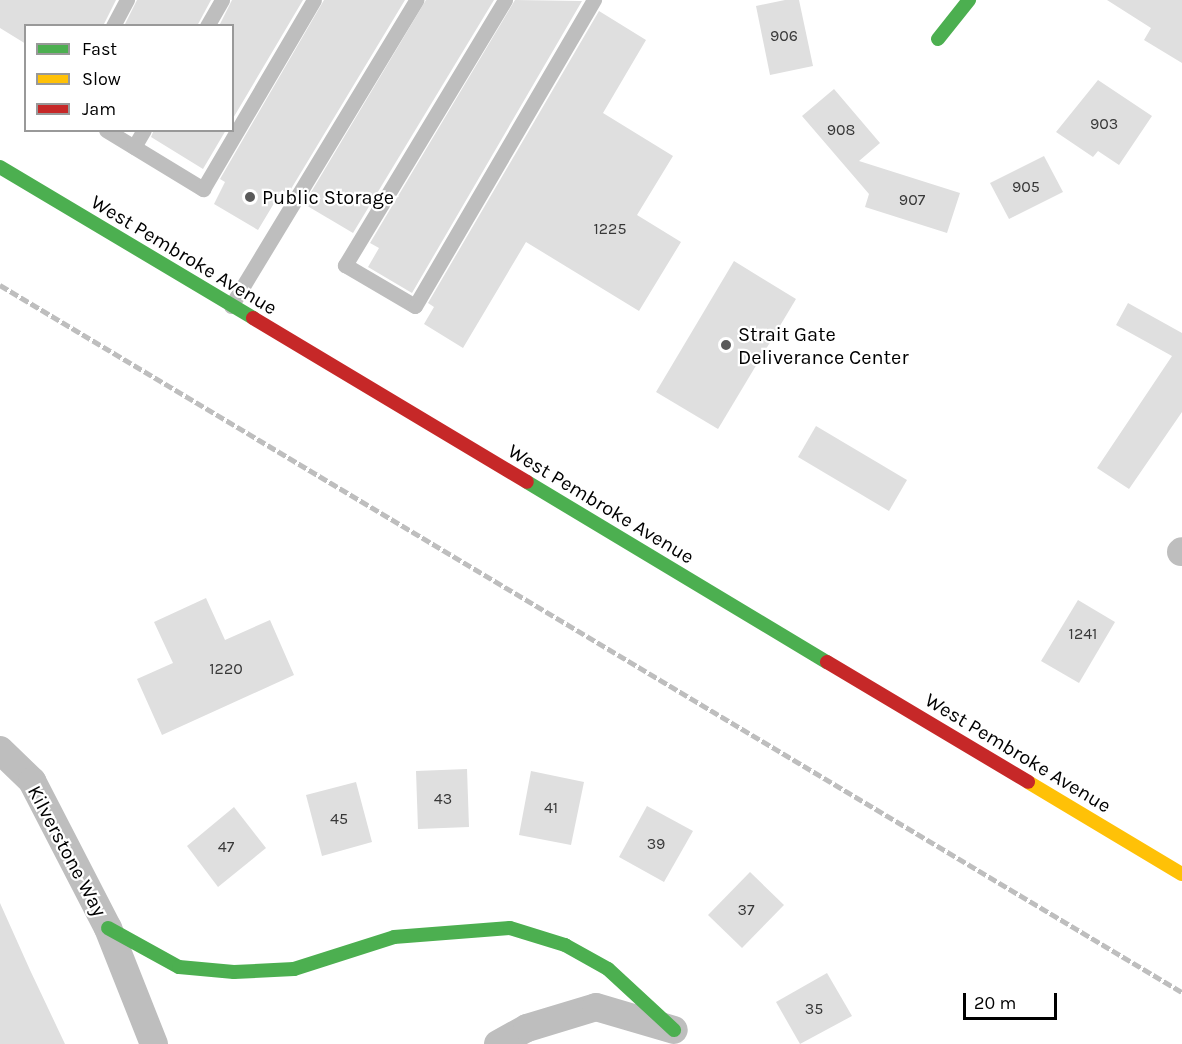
<!DOCTYPE html>
<style>
body{margin:0}
#map{position:relative;width:1182px;height:1044px;overflow:hidden;background:#fff;font-family:Karla,sans-serif}
div>[style]{position:absolute}
.building>*{inset:0;background:#dfdfdf}
.lane>*{height:15px;margin:-7.5px;padding:0 7.5px;transform-origin:7.5px;border-radius:7.5px;background:#bebebe}
.street>*{height:28px;margin:-14px;padding:0 14px;transform-origin:14px;border-radius:14px;background:#bebebe}
.fast>*{height:14px;margin:-7px;padding:0 7px;transform-origin:7px;border-radius:7px;background:#4caf50}
.slow>*{height:14px;margin:-7px;padding:0 7px;transform-origin:7px;border-radius:7px;background:#ffc107}
.jam>*{height:14px;margin:-7px;padding:0 7px;transform-origin:7px;border-radius:7px;background:#c62828}
.rail>*{height:4.5px;margin-top:-2.25px;transform-origin:0;background:repeating-linear-gradient(90deg,#bebebe 0 9px,transparent 0 12px)}
.dots>*{width:16px;height:16px;translate:-50% -50%;box-sizing:border-box;border:3px solid #fff;border-radius:50%}
span{translate:-50% -50%;white-space:nowrap;text-align:center;line-height:1.15;-webkit-text-stroke:4.5px #fff;paint-order:stroke}
.number-label{font-size:16px;color:#383838}
.number-label span{-webkit-text-stroke-width:0}
.poi-label{font-size:20px;color:#000}
.left{translate:0 -50%;text-align:left}
.street-label{font-size:20px;color:#000}
.legend{position:absolute;left:24px;top:24px;width:210px;height:108px;box-sizing:border-box;background:#fff;border:2px solid #999;margin:0;padding:8px 10px;list-style:none;font-size:18px;color:#000}
.legend li{display:flex;align-items:center;gap:12px;height:30px}
.legend b{width:30px;border:2px solid #999}
.scale{position:absolute;left:963px;top:993px;width:94px;height:27px;box-sizing:border-box;border:3px solid #000;border-top:0;padding-left:8px;font-size:18px;line-height:21px;white-space:nowrap;color:#000;-webkit-text-stroke:4px #fff;paint-order:stroke}
</style>
<div id="map">
<div class="building">
<div style="clip-path:polygon(0 0,116px 0,103px 26px,26px 26px,26px 44px,0 28px)"></div>
<div style="clip-path:polygon(137px 0,211px 0,197px 26px,124px 26px)"></div>
<div style="clip-path:polygon(232px 0,303px 0,232px 120px,232px 26px,219px 26px)"></div>
<div style="clip-path:polygon(324px 0,405px 0,288px 194px,282px 190px,258px 230px,214px 204px,225px 182px,220px 179px)"></div>
<div style="clip-path:polygon(426px 0,494px 0,353px 233px,304px 204px)"></div>
<div style="clip-path:polygon(515px 0,582px 1px,412px 293px,368px 267px,379px 248px,370px 243px)"></div>
<div style="clip-path:polygon(785px 0,799px 0,813px 66px,770px 75px,756px 6px)"></div>
<div style="clip-path:polygon(1107px 0,1182px 0,1182px 63px,1144px 40px,1151px 28px)"></div>
<div style="clip-path:polygon(599px 11px,646px 40px,603px 113px,673px 156px,637px 215px,681px 242px,639px 311px,526px 242px,463px 348px,424px 324px,434px 307px,428px 303px)"></div>
<div style="clip-path:polygon(1098px 80px,1152px 116px,1119px 165px,1098px 151px,1093px 157px,1056px 132px)"></div>
<div style="clip-path:polygon(834px 89px,880px 143px,859px 161px,960px 193px,947px 233px,865px 207px,869px 194px,802px 116px)"></div>
<div style="clip-path:polygon(154px 130px,226px 130px,203px 169px,151px 137px)"></div>
<div style="clip-path:polygon(1044px 156px,1063px 192px,1009px 219px,990px 183px)"></div>
<div style="clip-path:polygon(734px 261px,796px 299px,718px 429px,656px 392px)"></div>
<div style="clip-path:polygon(1128px 303px,1182px 333px,1182px 412px,1129px 489px,1097px 468px,1172px 356px,1116px 325px)"></div>
<div style="clip-path:polygon(816px 426px,907px 480px,889px 511px,798px 457px)"></div>
<div style="clip-path:polygon(206px 598px,225px 640px,270px 620px,294px 675px,162px 735px,137px 679px,173px 663px,154px 622px)"></div>
<div style="clip-path:polygon(1078px 600px,1115px 622px,1079px 683px,1041px 661px)"></div>
<div style="clip-path:polygon(467px 769px,469px 827px,418px 829px,416px 771px)"></div>
<div style="clip-path:polygon(531px 771px,584px 782px,571px 845px,519px 835px)"></div>
<div style="clip-path:polygon(356px 782px,372px 842px,322px 856px,306px 795px)"></div>
<div style="clip-path:polygon(647px 806px,693px 831px,664px 882px,619px 857px)"></div>
<div style="clip-path:polygon(234px 807px,266px 848px,218px 887px,187px 846px)"></div>
<div style="clip-path:polygon(750px 872px,784px 905px,742px 948px,708px 915px)"></div>
<div style="clip-path:polygon(0 903px,30px 970px,65px 1044px,0 1044px)"></div>
<div style="clip-path:polygon(827px 973px,852px 1016px,800px 1044px,776px 1002px)"></div>
</div>
<div class="lane">
<div style="left:505px;top:0;width:310px;rotate:121.1deg"></div>
<div style="left:345px;top:265px;width:81px;rotate:30.4deg"></div>
<div style="left:415px;top:306px;width:355px;rotate:-59.7deg"></div>
<div style="left:113px;top:26px;width:30px;rotate:-62deg"></div>
<div style="left:207px;top:26px;width:30px;rotate:-60deg"></div>
<div style="left:106px;top:130px;width:114px;rotate:31.3deg"></div>
<div style="left:203px;top:189px;width:219px;rotate:-59.6deg"></div>
<div style="left:134px;top:147px;width:20px;rotate:-60deg"></div>
<div style="left:231px;top:306px;width:358px;rotate:-58.8deg"></div>
</div>
<div class="street">
<div style="left:1181px;top:552px;width:1px;rotate:-45deg"></div>
<div style="left:0;top:750px;width:45px;rotate:44.1deg"></div>
<div style="left:32px;top:781px;width:165px;rotate:62.7deg"></div>
<div style="left:108px;top:928px;width:125px;rotate:68.4deg"></div>
<div style="left:498px;top:1044px;width:33px;rotate:-29deg"></div>
<div style="left:527px;top:1028px;width:72px;rotate:-16.9deg"></div>
<div style="left:596px;top:1007px;width:81px;rotate:16.4deg"></div>
</div>
<div class="fast">
<div style="left:938px;top:39px;width:50px;rotate:-51.5deg"></div>
<div style="left:0;top:167px;width:295px;rotate:30.8deg"></div>
<div style="left:527px;top:482px;width:350px;rotate:31deg"></div>
<div style="left:108px;top:928px;width:81px;rotate:28.8deg"></div>
<div style="left:179px;top:967px;width:55px;rotate:5.2deg"></div>
<div style="left:234px;top:972px;width:60px;rotate:-2.9deg"></div>
<div style="left:294px;top:969px;width:105px;rotate:-17.7deg"></div>
<div style="left:394px;top:937px;width:116px;rotate:-4.4deg"></div>
<div style="left:510px;top:928px;width:58px;rotate:17.2deg"></div>
<div style="left:565px;top:945px;width:49px;rotate:29.2deg"></div>
<div style="left:608px;top:969px;width:90px;rotate:42.7deg"></div>
</div>
<div class="slow">
<div style="left:1028px;top:782px;width:179px;rotate:30.9deg"></div>
</div>
<div class="jam">
<div style="left:253px;top:318px;width:319px;rotate:30.9deg"></div>
<div style="left:827px;top:662px;width:234px;rotate:30.8deg"></div>
</div>
<div class="rail">
<div style="left:0;top:285px;width:1377px;rotate:30.89deg"></div>
</div>
<div class="dots">
<div style="left:250px;top:197px;background:#595959"></div>
<div style="left:726px;top:345px;background:#595959"></div>
</div>
<div class="number-label">
<span style="left:784px;top:36px">906</span>
<span style="left:1104px;top:124px">903</span>
<span style="left:841px;top:130px">908</span>
<span style="left:1026px;top:187px">905</span>
<span style="left:912px;top:200px">907</span>
<span style="left:610px;top:229px">1225</span>
<span style="left:1083px;top:634px">1241</span>
<span style="left:226px;top:669px">1220</span>
<span style="left:443px;top:799px">43</span>
<span style="left:551px;top:808px">41</span>
<span style="left:339px;top:819px">45</span>
<span style="left:656px;top:844px">39</span>
<span style="left:226px;top:847px">47</span>
<span style="left:746px;top:910px">37</span>
<span style="left:814px;top:1009px">35</span>
</div>
<div class="poi-label">
<span class="left" style="left:262px;top:197px">Public Storage</span>
<span class="left" style="left:738px;top:346px">Strait Gate<br>Deliverance Center</span>
</div>
<div class="street-label">
<span style="left:184px;top:255px;rotate:31deg">West Pembroke Avenue</span>
<span style="left:601px;top:504px;rotate:31deg">West Pembroke Avenue</span>
<span style="left:1018px;top:753px;rotate:31deg">West Pembroke Avenue</span>
<span style="left:67px;top:851px;rotate:62deg">Kilverstone Way</span>
</div>
<ul class="legend">
<li><b style="height:8px;background:#4caf50"></b>Fast</li>
<li><b style="height:8px;background:#ffc107"></b>Slow</li>
<li><b style="height:8px;background:#c62828"></b>Jam</li>
</ul>
<div class="scale">20 m</div>
</div>
